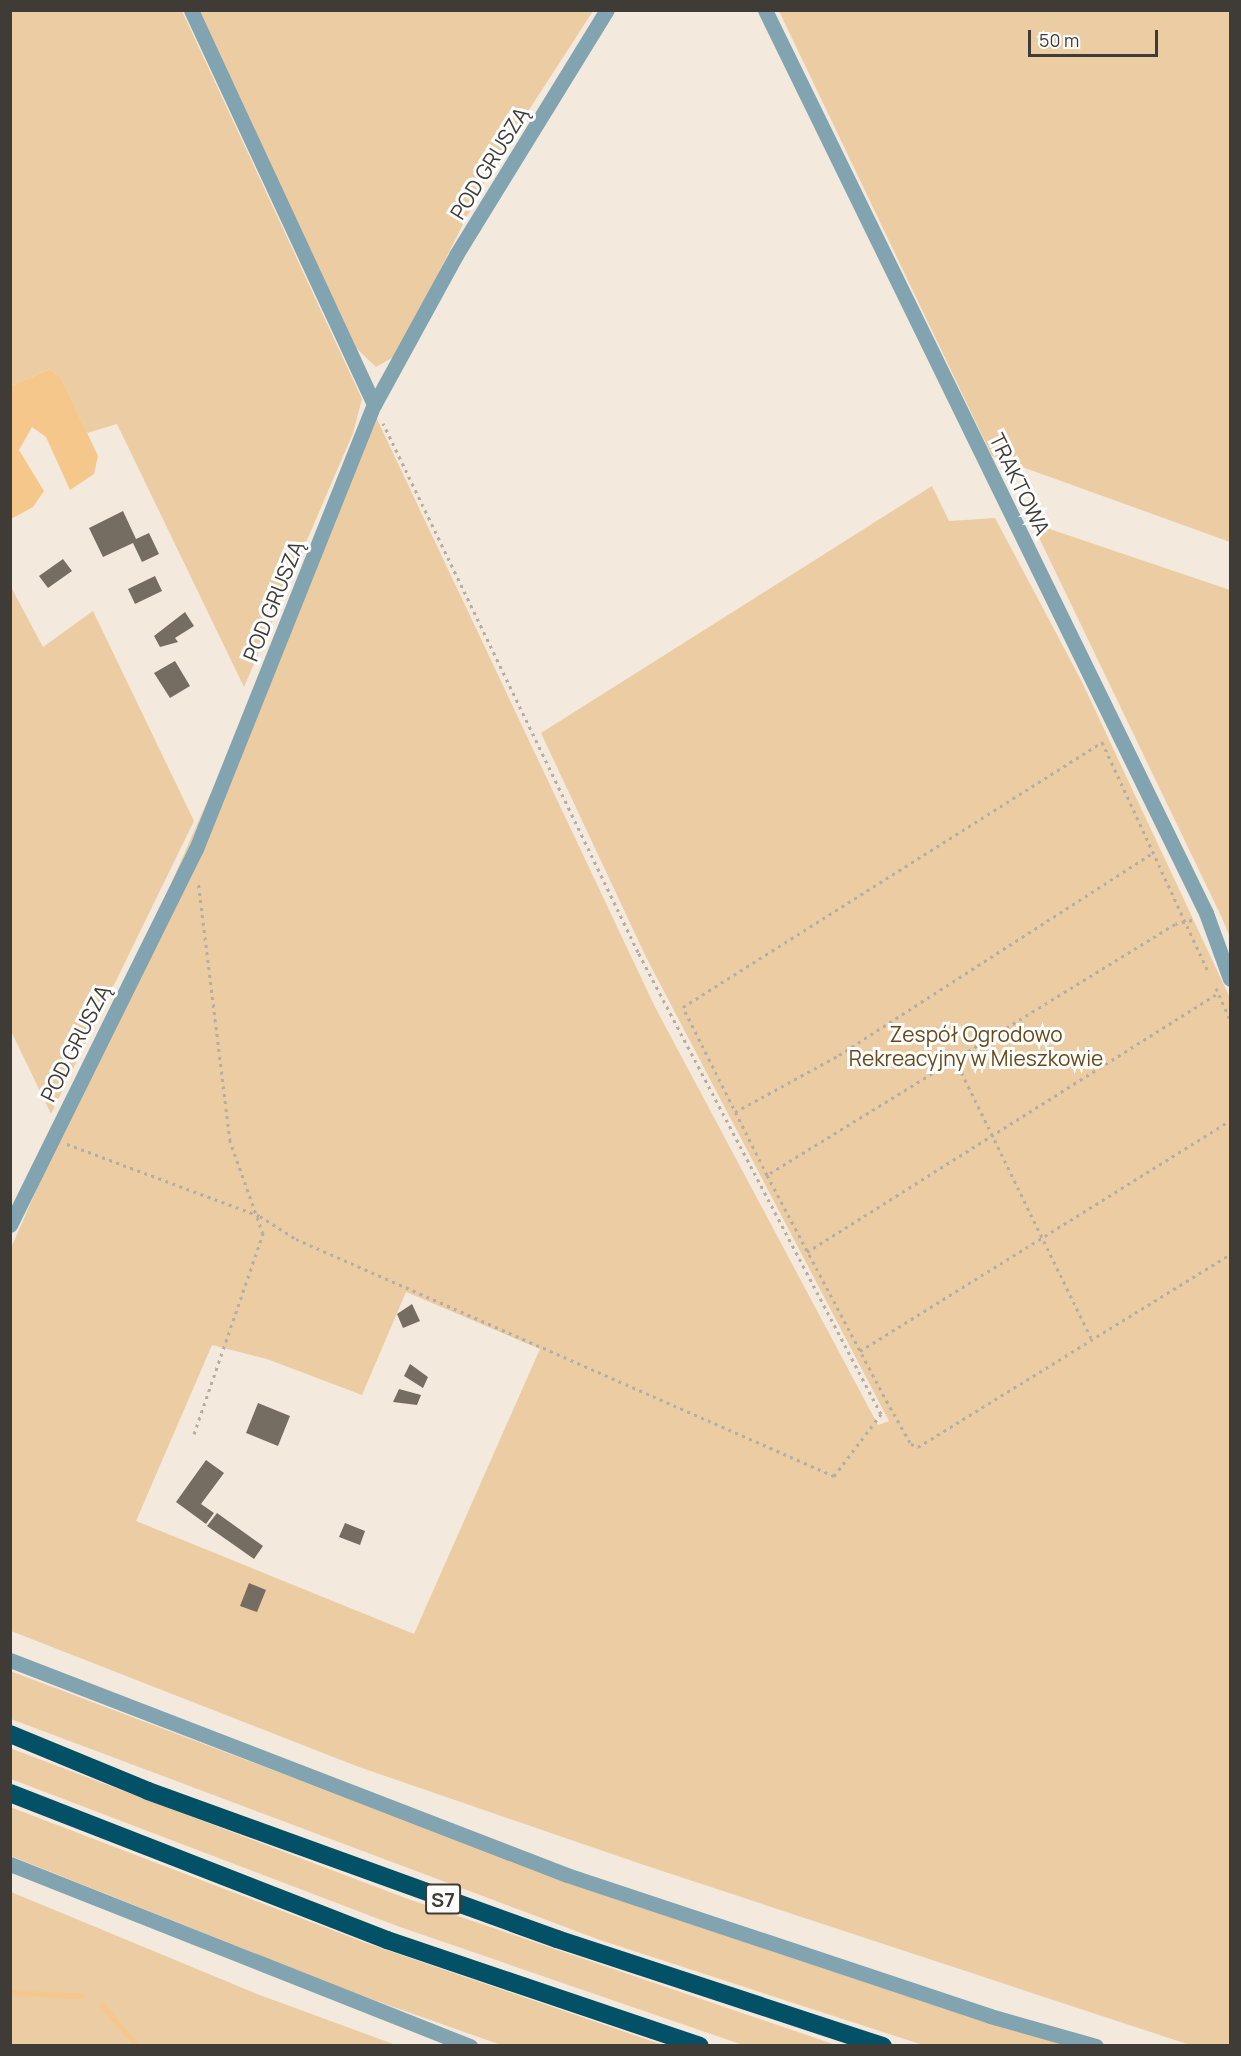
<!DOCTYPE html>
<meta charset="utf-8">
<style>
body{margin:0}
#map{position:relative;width:1241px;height:2056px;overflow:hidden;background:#f3e9dc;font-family:Manrope,sans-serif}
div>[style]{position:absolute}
.green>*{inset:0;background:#eccca3}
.water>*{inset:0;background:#f6c78a}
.stream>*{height:5px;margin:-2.5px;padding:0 2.5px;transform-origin:2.5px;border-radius:2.5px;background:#f6c78a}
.building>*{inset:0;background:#766d62}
.path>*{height:3px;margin-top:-1.5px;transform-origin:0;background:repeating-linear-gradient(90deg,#b5aea3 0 3px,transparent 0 7.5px)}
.minor>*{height:15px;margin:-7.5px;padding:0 7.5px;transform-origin:7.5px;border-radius:7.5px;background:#82a4b1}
.highway>*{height:18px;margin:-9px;padding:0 9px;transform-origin:9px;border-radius:9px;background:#025167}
span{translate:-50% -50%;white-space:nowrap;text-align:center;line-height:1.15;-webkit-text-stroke:6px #fff;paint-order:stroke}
.shield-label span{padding:2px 4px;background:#fff;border:2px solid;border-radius:4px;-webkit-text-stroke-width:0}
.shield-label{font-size:20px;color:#3f3b36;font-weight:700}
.street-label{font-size:21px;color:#3f3b36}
.park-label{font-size:21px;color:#68491b}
.frame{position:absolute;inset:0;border:12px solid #3f3b36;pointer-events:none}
.scale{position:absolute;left:1028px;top:30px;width:130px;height:27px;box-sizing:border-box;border:3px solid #3f3b36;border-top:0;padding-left:8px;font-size:18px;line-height:21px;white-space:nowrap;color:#3f3b36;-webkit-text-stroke:4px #fff;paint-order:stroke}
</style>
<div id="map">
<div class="green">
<div style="clip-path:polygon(11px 11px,182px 11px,362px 399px,353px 433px,244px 687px,117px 424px,87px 433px,61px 378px,50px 369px,11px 386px)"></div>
<div style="clip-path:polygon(195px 11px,593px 11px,492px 167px,397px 355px,376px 367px,354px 346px)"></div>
<div style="clip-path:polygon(779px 11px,1230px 11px,1230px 542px,992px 456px)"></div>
<div style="clip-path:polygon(evenodd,376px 417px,655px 1007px,878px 1425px,889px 1421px,646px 957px,541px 733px,932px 486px,949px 521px,995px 518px,1082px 682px,1230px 998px,1230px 2045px,1190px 2045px,644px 1865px,359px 1767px,11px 1631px,11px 1248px,376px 417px,406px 1292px,540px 1349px,414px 1634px,136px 1521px,212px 1345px,267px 1359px,362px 1395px,406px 1292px)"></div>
<div style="clip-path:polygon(1032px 523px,1230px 590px,1230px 937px,1222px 918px)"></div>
<div style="clip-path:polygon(11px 587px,43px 647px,93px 611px,194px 821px,51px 1114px,11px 1031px)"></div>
<div style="clip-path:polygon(10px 1671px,599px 1893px,1069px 2045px,923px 2045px,600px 1940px,11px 1719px)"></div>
<div style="clip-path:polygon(10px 1748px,408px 1899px,836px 2045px,743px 2045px,400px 1927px,11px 1779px)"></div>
<div style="clip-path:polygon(10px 1807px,366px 1943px,663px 2045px,501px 2045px,354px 1993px,11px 1856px)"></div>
<div style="clip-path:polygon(11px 1892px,257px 1994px,396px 2045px,11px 2045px)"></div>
</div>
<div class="water">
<div style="clip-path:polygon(50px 369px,61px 378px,98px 456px,94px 474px,70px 490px,46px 437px,32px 427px,19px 450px,44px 491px,33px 507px,11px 519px,11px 386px)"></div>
</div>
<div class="stream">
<div style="left:10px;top:1992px;width:71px;rotate:3.2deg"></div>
<div style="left:102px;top:2005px;width:54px;rotate:49.5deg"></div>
</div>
<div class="building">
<div style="clip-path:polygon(123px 511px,136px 539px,149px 533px,159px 554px,142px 562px,133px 543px,103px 557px,89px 528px)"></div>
<div style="clip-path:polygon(63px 559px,72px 571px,48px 588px,39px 576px)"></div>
<div style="clip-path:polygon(155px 576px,162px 591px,135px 604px,128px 589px)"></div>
<div style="clip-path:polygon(185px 612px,194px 626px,175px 638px,178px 642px,160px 647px,154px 636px)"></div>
<div style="clip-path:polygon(175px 661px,190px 686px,170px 698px,154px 673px)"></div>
<div style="clip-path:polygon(412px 1304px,420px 1321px,403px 1328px,397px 1314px)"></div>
<div style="clip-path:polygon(410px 1364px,428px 1377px,423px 1388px,404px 1376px)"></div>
<div style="clip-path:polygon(399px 1389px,421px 1395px,417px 1405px,393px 1402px)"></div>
<div style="clip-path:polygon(258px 1403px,290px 1416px,278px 1446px,246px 1433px)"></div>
<div style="clip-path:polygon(206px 1460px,224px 1473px,201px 1504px,214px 1513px,206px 1524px,176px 1502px)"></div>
<div style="clip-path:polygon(217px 1513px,263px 1546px,254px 1559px,207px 1526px)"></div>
<div style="clip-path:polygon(345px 1523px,365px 1531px,360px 1545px,339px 1537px)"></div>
<div style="clip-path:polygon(249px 1583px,266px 1590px,257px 1612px,240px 1606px)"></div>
</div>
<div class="path">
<div style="left:1192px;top:920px;width:17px;rotate:167deg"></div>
<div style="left:1175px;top:924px;width:479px;rotate:148.4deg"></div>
<div style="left:767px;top:1175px;width:263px;rotate:62.1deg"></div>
<div style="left:890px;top:1407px;width:43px;rotate:60.4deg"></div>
<div style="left:911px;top:1444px;width:8px;rotate:23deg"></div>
<div style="left:918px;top:1447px;width:367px;rotate:-31.7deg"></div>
<div style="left:1216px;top:988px;width:34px;rotate:66deg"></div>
<div style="left:955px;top:1059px;width:313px;rotate:64deg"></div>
<div style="left:735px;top:1112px;width:119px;rotate:-28.7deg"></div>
<div style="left:839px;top:1055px;width:373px;rotate:-32.8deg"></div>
<div style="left:67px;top:1144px;width:206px;rotate:20.5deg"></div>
<div style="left:260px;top:1216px;width:43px;rotate:32.6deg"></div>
<div style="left:296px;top:1239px;width:588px;rotate:23.77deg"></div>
<div style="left:834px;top:1476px;width:78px;rotate:-52.8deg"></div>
<div style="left:881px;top:1414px;width:522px;rotate:-117.74deg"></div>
<div style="left:638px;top:952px;width:587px;rotate:-115.74deg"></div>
<div style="left:767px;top:1175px;width:188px;rotate:-116.6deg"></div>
<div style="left:683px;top:1007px;width:496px;rotate:-32.3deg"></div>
<div style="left:1102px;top:742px;width:255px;rotate:65.2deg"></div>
<div style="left:807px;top:1252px;width:486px;rotate:-32.2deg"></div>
<div style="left:860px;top:1351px;width:436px;rotate:-31.9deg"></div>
<div style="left:194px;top:1434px;width:212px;rotate:-71deg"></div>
<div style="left:263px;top:1234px;width:99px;rotate:-109.5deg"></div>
<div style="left:230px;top:1141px;width:262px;rotate:-97deg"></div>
</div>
<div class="minor">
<div style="left:191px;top:10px;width:435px;rotate:65.1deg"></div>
<div style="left:765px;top:10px;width:1005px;rotate:63.97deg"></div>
<div style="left:1206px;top:913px;width:70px;rotate:70deg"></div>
<div style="left:10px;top:1225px;width:419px;rotate:-63.7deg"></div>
<div style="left:196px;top:849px;width:478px;rotate:-68.2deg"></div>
<div style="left:374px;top:405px;width:171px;rotate:-61.3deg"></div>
<div style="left:456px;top:255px;width:288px;rotate:-58.4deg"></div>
<div style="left:10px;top:1660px;width:597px;rotate:21.11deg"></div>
<div style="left:567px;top:1875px;width:446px;rotate:18.4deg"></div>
<div style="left:990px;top:2016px;width:110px;rotate:15.8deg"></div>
<div style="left:10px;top:1864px;width:495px;rotate:21.6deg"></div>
</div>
<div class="highway">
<div style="left:10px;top:1734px;width:149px;rotate:22.4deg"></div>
<div style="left:148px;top:1791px;width:435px;rotate:19.9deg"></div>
<div style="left:557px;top:1939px;width:343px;rotate:18.2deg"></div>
<div style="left:10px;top:1793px;width:405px;rotate:21.3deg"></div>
<div style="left:387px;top:1940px;width:330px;rotate:18.7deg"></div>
</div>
<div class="shield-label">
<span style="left:443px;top:1899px">S7</span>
</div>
<div class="street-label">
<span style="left:489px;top:163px;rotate:-58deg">POD GRUSZĄ</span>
<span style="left:1020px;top:484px;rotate:64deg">TRAKTOWA</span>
<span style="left:273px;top:601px;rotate:-68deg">POD GRUSZĄ</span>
<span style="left:75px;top:1043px;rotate:-63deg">POD GRUSZĄ</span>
</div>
<div class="park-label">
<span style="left:976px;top:1046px">Zespół Ogrodowo<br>Rekreacyjny w Mieszkowie</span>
</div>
<div class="frame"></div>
<div class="scale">50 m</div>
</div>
